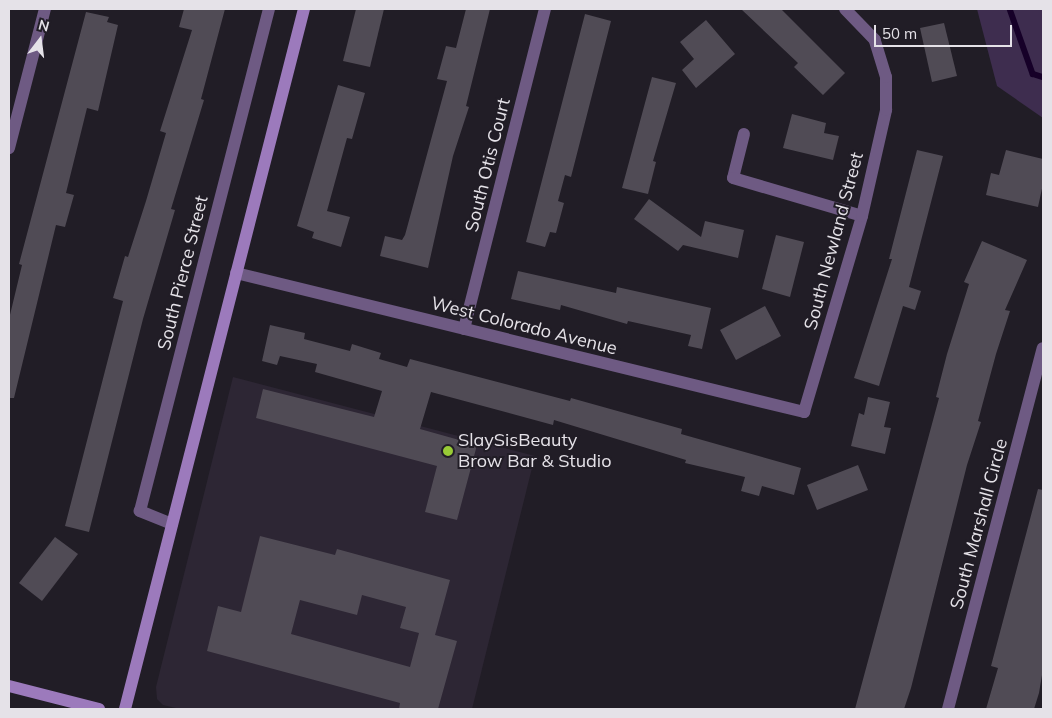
<!DOCTYPE html>
<style>
body{margin:0}
#map{position:relative;width:1052px;height:718px;overflow:hidden;background:#211d26;font-family:Mulish,sans-serif}
div>[style]{position:absolute}
.built>*{inset:0;background:#2d2634}
.green>*{inset:0;background:#3e2d4f}
.stream>*{height:5.5px;margin:-2.75px;padding:0 2.75px;transform-origin:2.75px;border-radius:2.75px;background:#160028}
.building>*{inset:0;background:#504b55}
.street>*{height:12px;margin:-6px;padding:0 6px;transform-origin:6px;border-radius:6px;background:#6e5a83}
.secondary>*{height:12px;margin:-6px;padding:0 6px;transform-origin:6px;border-radius:6px;background:#9c7abc}
.dots>*{width:14px;height:14px;translate:-50% -50%;box-sizing:border-box;border:2px solid #211d26;border-radius:50%}
span{translate:-50% -50%;white-space:nowrap;text-align:center;line-height:1.15;-webkit-text-stroke:4px #211d26;paint-order:stroke}
.street-label{font-size:18px;color:#e5e2e8}
.poi-label{font-size:18px;color:#e5e2e8}
.left{translate:0 -50%;text-align:left}
.frame{position:absolute;inset:0;border:10px solid #e5e2e8;pointer-events:none}
.north{position:absolute;left:15px;top:15px;width:50px;height:50px;-webkit-text-stroke:4px #211d26;paint-order:stroke;rotate:15deg;font-size:14px;font-weight:700;line-height:20px;text-align:center;color:#e5e2e8}
.north::after{content:'';display:block;margin:auto;width:18px;height:22px;background:#e5e2e8;clip-path:polygon(50% 0,100% 100%,50% 72%,0 100%)}
.scale{position:absolute;left:874px;top:25px;width:138px;height:22px;box-sizing:border-box;border:2px solid #e5e2e8;border-top:0;padding-left:6px;font-size:15px;line-height:18px;white-space:nowrap;color:#e5e2e8;-webkit-text-stroke:4px #211d26;paint-order:stroke}
</style>
<div id="map">
<div class="built">
<div style="clip-path:polygon(233px 377px,535px 456px,472px 709px,180px 709px,163px 705px,157px 699px,156px 687px)"></div>
</div>
<div class="green">
<div style="clip-path:polygon(977px 9px,1043px 9px,1043px 118px,997px 86px)"></div>
</div>
<div class="stream">
<div style="left:1010px;top:9px;width:69px;rotate:70.5deg"></div>
<div style="left:1033px;top:74px;width:10px;rotate:17deg"></div>
</div>
<div class="building">
<div style="clip-path:polygon(184px 9px,225px 9px,201px 99px,204px 100px,171px 209px,175px 210px,143px 319px,89px 532px,65px 526px,123px 301px,113px 298px,125px 256px,128px 257px,146px 201px,166px 133px,160px 131px,192px 30px,179px 27px)"></div>
<div style="clip-path:polygon(356px 9px,384px 9px,370px 67px,343px 61px)"></div>
<div style="clip-path:polygon(466px 9px,490px 9px,466px 106px,469px 107px,453px 156px,428px 268px,380px 256px,385px 236px,402px 240px,405px 235px,447px 81px,437px 79px,446px 46px,456px 48px)"></div>
<div style="clip-path:polygon(741px 9px,781px 9px,845px 73px,823px 95px,794px 67px,798px 63px)"></div>
<div style="clip-path:polygon(86px 12px,109px 17px,107px 22px,118px 25px,98px 111px,87px 108px,66px 193px,74px 195px,65px 227px,56px 225px,14px 398px,9px 398px,9px 319px,22px 265px,19px 264px)"></div>
<div style="clip-path:polygon(585px 14px,611px 21px,571px 177px,565px 175px,558px 201px,564px 203px,556px 233px,550px 232px,545px 247px,526px 242px)"></div>
<div style="clip-path:polygon(706px 20px,735px 54px,696px 88px,682px 70px,694px 59px,680px 42px)"></div>
<div style="clip-path:polygon(944px 23px,957px 76px,932px 82px,920px 28px)"></div>
<div style="clip-path:polygon(652px 77px,676px 83px,653px 161px,656px 162px,648px 194px,622px 188px)"></div>
<div style="clip-path:polygon(338px 85px,365px 93px,352px 139px,347px 138px,327px 211px,350px 217px,341px 247px,312px 238px,314px 232px,297px 226px)"></div>
<div style="clip-path:polygon(792px 114px,826px 123px,824px 133px,839px 136px,833px 160px,783px 148px)"></div>
<div style="clip-path:polygon(917px 150px,943px 156px,909px 287px,921px 291px,915px 310px,903px 306px,879px 386px,854px 378px,892px 259px,889px 259px)"></div>
<div style="clip-path:polygon(1006px 150px,1043px 159px,1043px 184px,1038px 207px,986px 195px,991px 173px,999px 175px)"></div>
<div style="clip-path:polygon(649px 199px,701px 237px,705px 221px,744px 230px,738px 258px,683px 245px,678px 251px,634px 219px)"></div>
<div style="clip-path:polygon(776px 235px,804px 242px,790px 297px,762px 289px)"></div>
<div style="clip-path:polygon(982px 241px,1027px 260px,1005px 310px,1010px 311px,996px 354px,978px 421px,981px 422px,967px 465px,911px 688px,904px 709px,855px 709px,939px 398px,936px 397px,947px 354px,969px 284px,964px 282px)"></div>
<div style="clip-path:polygon(518px 271px,616px 293px,617px 287px,711px 308px,702px 349px,688px 346px,691px 335px,628px 321px,627px 324px,561px 305px,560px 310px,511px 299px)"></div>
<div style="clip-path:polygon(765px 306px,781px 336px,736px 360px,720px 330px)"></div>
<div style="clip-path:polygon(270px 325px,305px 333px,304px 339px,350px 351px,352px 344px,381px 353px,379px 359px,407px 367px,410px 359px,570px 401px,571px 398px,682px 429px,681px 434px,801px 468px,794px 495px,762px 486px,759px 496px,741px 491px,745px 477px,685px 463px,686px 460px,554px 420px,553px 425px,431px 392px,420px 429px,477px 445px,457px 520px,425px 512px,437px 466px,256px 418px,263px 389px,374px 417px,382px 391px,315px 372px,317px 364px,280px 356px,277px 365px,262px 361px)"></div>
<div style="clip-path:polygon(868px 397px,890px 402px,884px 427px,891px 428px,885px 454px,851px 446px,859px 413px,864px 415px)"></div>
<div style="clip-path:polygon(858px 465px,868px 490px,817px 510px,807px 485px)"></div>
<div style="clip-path:polygon(1038px 489px,1043px 490px,1043px 669px,1039px 693px,1034px 709px,986px 709px,998px 668px,991px 666px)"></div>
<div style="clip-path:polygon(evenodd,260px 536px,335px 555px,337px 549px,450px 580px,435px 635px,457px 641px,438px 709px,399px 709px,400px 703px,207px 651px,218px 606px,241px 612px,260px 536px,362px 595px,406px 607px,400px 628px,419px 633px,410px 667px,291px 634px,300px 600px,357px 615px,362px 595px)"></div>
<div style="clip-path:polygon(55px 537px,78px 554px,42px 601px,19px 583px)"></div>
</div>
<div class="street">
<div style="left:744px;top:134px;width:45px;rotate:104deg"></div>
<div style="left:733px;top:178px;width:134px;rotate:16.4deg"></div>
<div style="left:9px;top:148px;width:144px;rotate:-75.5deg"></div>
<div style="left:236px;top:273px;width:585px;rotate:13.75deg"></div>
<div style="left:804px;top:412px;width:204px;rotate:-73.5deg"></div>
<div style="left:862px;top:216px;width:109px;rotate:-77.2deg"></div>
<div style="left:886px;top:110px;width:33px;rotate:-90deg"></div>
<div style="left:886px;top:77px;width:39px;rotate:-107deg"></div>
<div style="left:875px;top:40px;width:43px;rotate:-134.1deg"></div>
<div style="left:464px;top:329px;width:330px;rotate:-75.8deg"></div>
<div style="left:172px;top:524px;width:35px;rotate:-158deg"></div>
<div style="left:140px;top:511px;width:518px;rotate:-75.59deg"></div>
<div style="left:948px;top:709px;width:373px;rotate:-75.3deg"></div>
</div>
<div class="secondary">
<div style="left:9px;top:686px;width:93px;rotate:14.3deg"></div>
<div style="left:125px;top:709px;width:723px;rotate:-75.66deg"></div>
</div>
<div class="dots">
<div style="left:448px;top:451px;background:#98cb36"></div>
</div>
<div class="street-label">
<span style="left:488px;top:165px;rotate:-76deg">South Otis Court</span>
<span style="left:834px;top:241px;rotate:-75deg">South Newland Street</span>
<span style="left:183px;top:273px;rotate:-76deg">South Pierce Street</span>
<span style="left:524px;top:326px;rotate:14deg">West Colorado Avenue</span>
<span style="left:979px;top:524px;rotate:-75deg">South Marshall Circle</span>
</div>
<div class="poi-label">
<span class="left" style="left:458px;top:451px">SlaySisBeauty<br>Brow Bar &amp; Studio</span>
</div>
<div class="frame"></div>
<div class="north">N</div>
<div class="scale">50 m</div>
</div>
